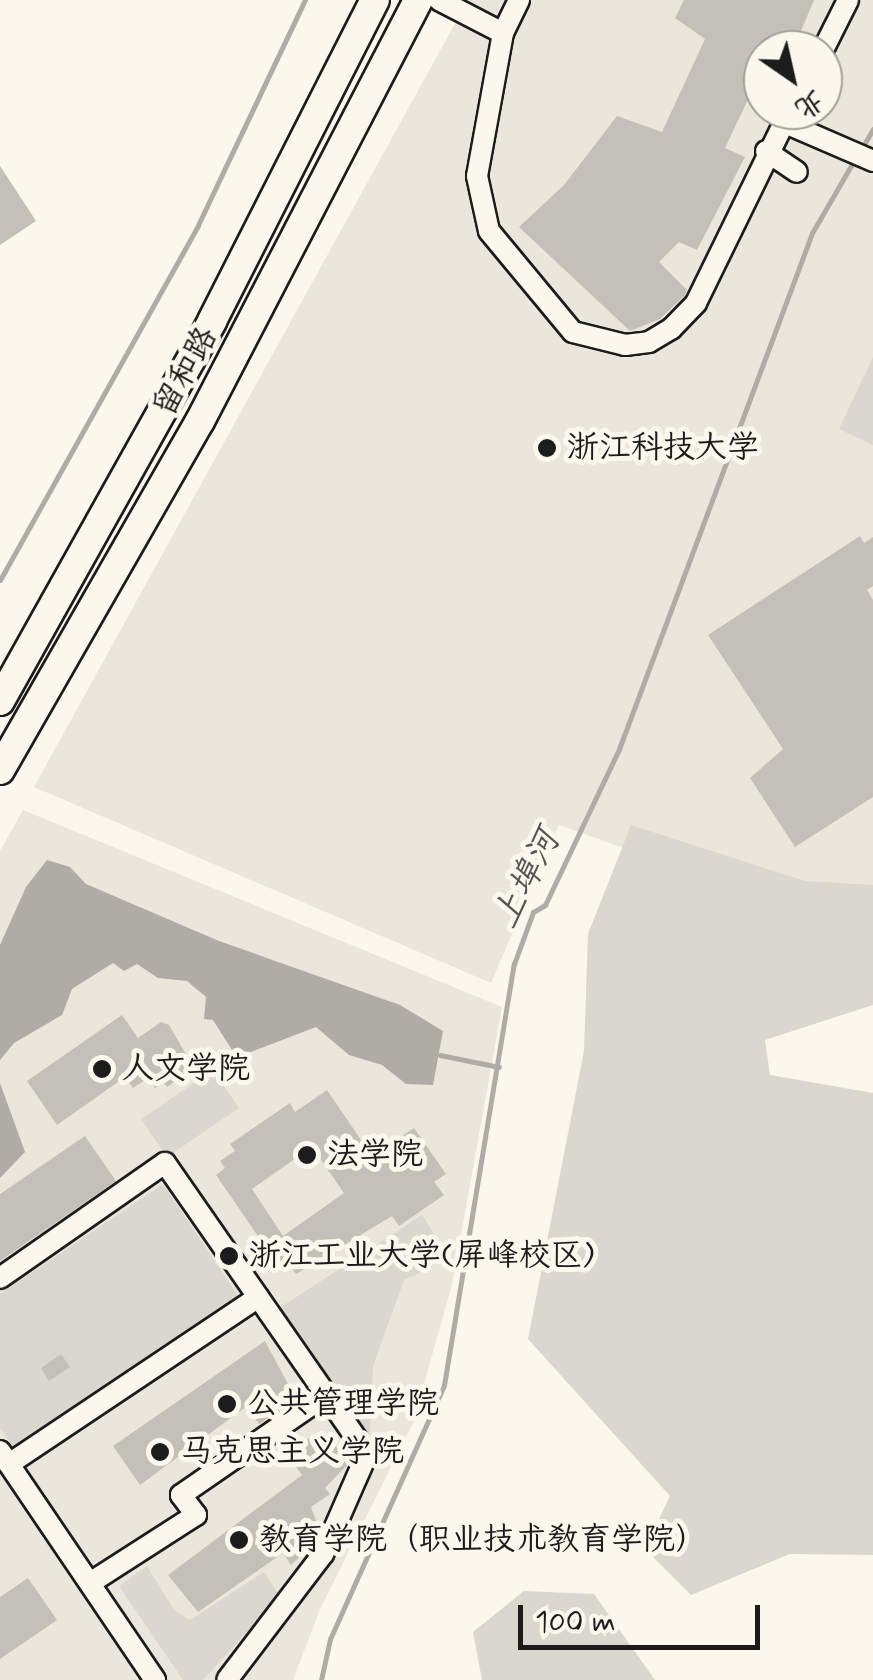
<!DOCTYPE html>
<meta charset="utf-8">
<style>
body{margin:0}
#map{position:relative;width:873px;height:1680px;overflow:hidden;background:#fbf7ec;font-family:Mynerve,"LXGW WenKai TC",sans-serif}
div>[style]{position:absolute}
.built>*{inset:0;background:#eae6dc}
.green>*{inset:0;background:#dad7ce}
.water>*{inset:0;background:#afaca5}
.stream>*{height:5px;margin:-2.5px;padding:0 2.5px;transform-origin:2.5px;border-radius:2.5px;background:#afaca5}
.building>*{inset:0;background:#c3c0b8}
.roads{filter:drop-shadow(2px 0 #1c1c1c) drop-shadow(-2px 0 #1c1c1c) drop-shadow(0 2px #1c1c1c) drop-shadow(0 -2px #1c1c1c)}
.minor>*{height:20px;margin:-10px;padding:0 10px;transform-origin:10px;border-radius:10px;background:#fbf7ec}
.secondary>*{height:28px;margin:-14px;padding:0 14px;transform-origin:14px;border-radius:14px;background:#fbf7ec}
.dots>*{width:28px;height:28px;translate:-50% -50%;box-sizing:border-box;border:5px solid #fbf7ec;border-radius:50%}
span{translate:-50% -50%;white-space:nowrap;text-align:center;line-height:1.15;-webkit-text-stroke:10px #fbf7ec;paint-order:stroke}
.street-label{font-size:32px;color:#1c1c1c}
.poi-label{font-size:32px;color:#1c1c1c}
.left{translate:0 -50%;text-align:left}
.water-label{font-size:35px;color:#575653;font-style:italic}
.north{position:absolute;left:743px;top:30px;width:100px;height:100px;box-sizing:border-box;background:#fbf7ec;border:2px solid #a29f99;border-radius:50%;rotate:146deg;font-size:28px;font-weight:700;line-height:40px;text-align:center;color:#1c1c1c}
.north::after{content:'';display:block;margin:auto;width:35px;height:45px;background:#1c1c1c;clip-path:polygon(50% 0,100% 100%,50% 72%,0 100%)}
.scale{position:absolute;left:518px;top:1605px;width:242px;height:45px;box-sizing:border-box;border:5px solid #1c1c1c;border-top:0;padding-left:12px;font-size:30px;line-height:35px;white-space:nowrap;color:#1c1c1c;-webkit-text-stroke:8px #fbf7ec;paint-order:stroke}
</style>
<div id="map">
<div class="built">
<div style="clip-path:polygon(evenodd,468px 0,873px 0,873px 978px,856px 930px,559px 825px,491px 983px,34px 787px,468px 0,763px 50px,823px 50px,823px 110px,763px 110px,763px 50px)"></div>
<div style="clip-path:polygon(23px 810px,502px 1007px,452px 1285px,413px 1423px,320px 1609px,293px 1680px,0 1680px,0 851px)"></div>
</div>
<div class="green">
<div style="clip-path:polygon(873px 357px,873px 445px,839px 429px)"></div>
<div style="clip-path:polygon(631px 825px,805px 881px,873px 885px,873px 1005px,765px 1040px,770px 1075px,873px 1093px,873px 1555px,790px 1554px,691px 1595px,645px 1549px,670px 1496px,528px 1339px,584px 1051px,588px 934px)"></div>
<div style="clip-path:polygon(213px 1070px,239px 1108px,167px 1157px,141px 1119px)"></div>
<div style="clip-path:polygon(163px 1184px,243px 1303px,18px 1454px,0 1428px,0 1294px)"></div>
<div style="clip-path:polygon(422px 1215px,435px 1235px,426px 1270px,404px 1280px,373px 1366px,370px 1432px,362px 1439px,278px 1309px)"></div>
<div style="clip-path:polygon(147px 1566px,174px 1610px,190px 1620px,264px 1572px,280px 1596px,203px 1680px,183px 1680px,119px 1586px)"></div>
<div style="clip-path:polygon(524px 1591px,594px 1594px,655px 1680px,482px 1680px,473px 1632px)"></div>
</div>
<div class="water">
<div style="clip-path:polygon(47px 860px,70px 867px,86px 884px,219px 941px,400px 1005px,443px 1031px,433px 1085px,406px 1084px,382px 1065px,349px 1055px,316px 1027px,251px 1052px,232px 1050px,213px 1020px,204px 1019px,206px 997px,187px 981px,158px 978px,137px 964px,124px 971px,113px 963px,72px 989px,62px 1015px,14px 1043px,0 1060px,0 945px,26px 887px)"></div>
<div style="clip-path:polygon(0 1083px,25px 1152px,0 1178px)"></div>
</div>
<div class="stream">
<div style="left:862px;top:148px;width:22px;rotate:-60deg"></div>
<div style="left:0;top:580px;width:406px;rotate:-60.8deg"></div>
<div style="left:198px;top:225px;width:249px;rotate:-64.6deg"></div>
<div style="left:440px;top:1055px;width:60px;rotate:11.5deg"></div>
<div style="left:321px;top:1680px;width:42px;rotate:-77.6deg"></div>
<div style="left:330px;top:1639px;width:278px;rotate:-65.8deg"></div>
<div style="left:444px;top:1385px;width:427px;rotate:-80.6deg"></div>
<div style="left:514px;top:964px;width:55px;rotate:-69.9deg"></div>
<div style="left:533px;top:912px;width:14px;rotate:-30deg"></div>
<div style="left:545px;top:905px;width:173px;rotate:-64.6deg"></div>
<div style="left:619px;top:749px;width:551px;rotate:-69.49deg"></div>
<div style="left:812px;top:233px;width:88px;rotate:-59.9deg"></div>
</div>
<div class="building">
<div style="clip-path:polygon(684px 0,814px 0,793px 50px,763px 50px,763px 68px,725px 148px,745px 157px,697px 250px,679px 242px,659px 262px,687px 290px,685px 295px,660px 319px,630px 331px,519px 227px,564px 185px,617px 116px,662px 132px,705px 39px,675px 18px)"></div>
<div style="clip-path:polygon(0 166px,36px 221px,0 245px)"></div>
<div style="clip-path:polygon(860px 536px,864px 543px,873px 537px,873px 586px,867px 590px,873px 600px,873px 797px,795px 847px,750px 778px,783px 749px,708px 635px)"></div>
<div style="clip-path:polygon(122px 1015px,138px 1038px,161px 1022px,169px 1025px,194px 1068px,167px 1087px,163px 1082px,155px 1088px,148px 1078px,133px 1088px,125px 1077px,57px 1125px,27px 1081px)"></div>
<div style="clip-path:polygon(evenodd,327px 1090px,372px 1156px,414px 1128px,446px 1174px,434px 1182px,444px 1195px,399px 1226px,392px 1216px,296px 1274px,288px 1262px,280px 1268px,216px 1175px,225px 1168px,220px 1161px,235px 1151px,230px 1144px,290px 1103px,295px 1112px,327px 1090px,312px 1147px,344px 1193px,283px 1236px,252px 1189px,312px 1147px)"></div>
<div style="clip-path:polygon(85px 1136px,116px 1181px,0 1261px,0 1194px)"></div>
<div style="clip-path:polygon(265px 1341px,296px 1399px,259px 1424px,247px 1406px,140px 1485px,113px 1446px)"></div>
<div style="clip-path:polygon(61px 1354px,70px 1367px,49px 1381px,41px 1368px)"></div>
<div style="clip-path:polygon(315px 1434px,320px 1441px,328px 1435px,348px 1464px,325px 1488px,330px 1494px,311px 1507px,319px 1529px,311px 1547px,291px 1565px,283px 1553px,198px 1612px,168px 1575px,302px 1475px,287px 1454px)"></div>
<div style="clip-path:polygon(28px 1578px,57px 1620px,0 1659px,0 1597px)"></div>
</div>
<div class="roads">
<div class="minor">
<div style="left:439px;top:0;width:72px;rotate:27.3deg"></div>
<div style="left:519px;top:0;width:37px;rotate:116deg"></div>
<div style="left:503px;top:33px;width:145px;rotate:100.3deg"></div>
<div style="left:477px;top:176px;width:56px;rotate:77.7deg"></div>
<div style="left:489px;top:231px;width:131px;rotate:50.3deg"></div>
<div style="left:573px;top:332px;width:54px;rotate:14deg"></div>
<div style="left:625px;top:345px;width:24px;rotate:-7deg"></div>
<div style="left:649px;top:342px;width:26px;rotate:-31deg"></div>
<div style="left:671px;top:329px;width:36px;rotate:-46deg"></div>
<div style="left:696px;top:303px;width:215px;rotate:-64deg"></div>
<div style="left:823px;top:50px;width:56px;rotate:-63.4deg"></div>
<div style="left:783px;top:122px;width:98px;rotate:23.4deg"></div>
<div style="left:766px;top:151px;width:37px;rotate:34deg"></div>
<div style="left:0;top:1278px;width:201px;rotate:-34.9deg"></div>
<div style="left:165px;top:1163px;width:354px;rotate:55.2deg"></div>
<div style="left:367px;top:1454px;width:109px;rotate:113.7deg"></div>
<div style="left:323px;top:1554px;width:158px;rotate:127.3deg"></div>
<div style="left:0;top:1451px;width:277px;rotate:55.9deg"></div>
<div style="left:9px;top:1464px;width:300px;rotate:-33.8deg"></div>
<div style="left:90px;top:1583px;width:126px;rotate:-32.7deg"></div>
<div style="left:196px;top:1515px;width:25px;rotate:-127deg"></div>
<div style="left:181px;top:1495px;width:176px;rotate:-34.6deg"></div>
</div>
<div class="secondary">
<div style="left:0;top:701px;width:435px;rotate:-60.8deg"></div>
<div style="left:212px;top:321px;width:360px;rotate:-63.1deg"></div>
<div style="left:0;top:770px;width:402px;rotate:-60.2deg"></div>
<div style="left:200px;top:421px;width:474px;rotate:-62.6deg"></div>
</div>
</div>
<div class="dots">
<div style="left:547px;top:448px;background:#1c1c1c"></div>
<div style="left:102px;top:1069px;background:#1c1c1c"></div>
<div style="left:307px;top:1155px;background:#1c1c1c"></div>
<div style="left:229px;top:1256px;background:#1c1c1c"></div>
<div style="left:227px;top:1404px;background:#1c1c1c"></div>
<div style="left:160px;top:1452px;background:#1c1c1c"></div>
<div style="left:239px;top:1540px;background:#1c1c1c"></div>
</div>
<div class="street-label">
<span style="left:186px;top:372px;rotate:-61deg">留和路</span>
</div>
<div class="poi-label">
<span class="left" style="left:567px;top:448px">浙江科技大学</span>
<span class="left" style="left:122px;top:1069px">人文学院</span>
<span class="left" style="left:327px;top:1155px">法学院</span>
<span class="left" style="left:249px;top:1256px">浙江工业大学(屏峰校区)</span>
<span class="left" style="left:247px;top:1404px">公共管理学院</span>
<span class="left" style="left:180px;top:1452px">马克思主义学院</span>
<span class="left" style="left:259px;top:1540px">教育学院（职业技术教育学院）</span>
</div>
<div class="water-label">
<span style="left:527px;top:879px;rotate:-63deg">上埠河</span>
</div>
<div class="north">北</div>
<div class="scale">100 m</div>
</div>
